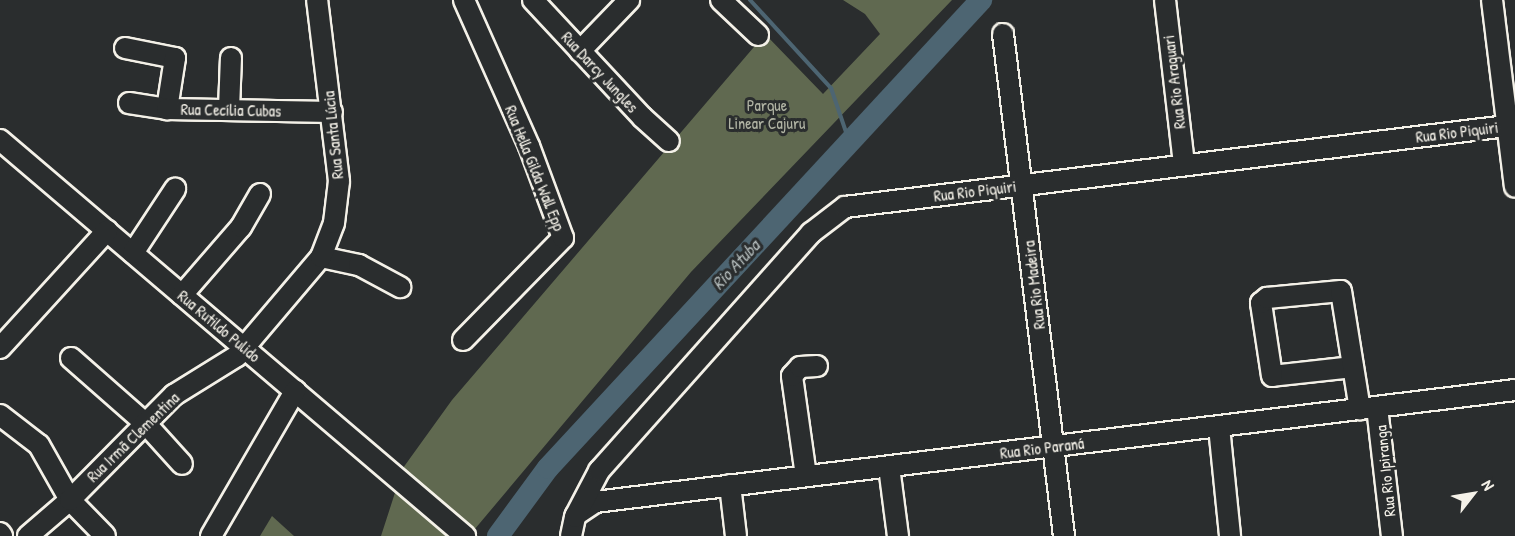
<!DOCTYPE html>
<meta charset="utf-8">
<style>
body{margin:0}
#map{position:relative;width:1515px;height:536px;overflow:hidden;background:#2a2d2e;font-family:"Patrick Hand",sans-serif}
div>[style]{position:absolute}
.green>*{inset:0;background:#606950}
.stream>*{height:4px;margin:-2px;padding:0 2px;transform-origin:2px;border-radius:2px;background:#4d6572}
.river>*{height:22px;margin:-11px;padding:0 11px;transform-origin:11px;border-radius:11px;background:#4d6572}
.roads{filter:drop-shadow(2px 0 #f4f1e8) drop-shadow(-2px 0 #f4f1e8) drop-shadow(0 2px #f4f1e8) drop-shadow(0 -2px #f4f1e8)}
.minor>*{height:20px;margin:-10px;padding:0 10px;transform-origin:10px;border-radius:10px;background:#2a2d2e}
span{translate:-50% -50%;white-space:nowrap;text-align:center;line-height:1.15;-webkit-text-stroke:6px #2a2d2e;paint-order:stroke}
.street-label{font-size:16px;color:#f4f1e8}
.park-label{font-size:16px;color:#b1b4a4}
.water-label{font-size:18px;color:#b1b9b9;font-style:italic}
.north{position:absolute;left:1443px;top:464px;width:60px;height:60px;-webkit-text-stroke:4px #2a2d2e;paint-order:stroke;rotate:59deg;font-size:16px;font-weight:700;line-height:24px;text-align:center;color:#f4f1e8}
.north::after{content:'';display:block;margin:auto;width:21px;height:27px;background:#f4f1e8;clip-path:polygon(50% 0,100% 100%,50% 72%,0 100%)}
</style>
<div id="map">
<div class="green">
<div style="clip-path:polygon(843px 0,952px 0,691px 272px,469px 536px,381px 536px,403px 468px,452px 400px,765px 34px,823px 94px,880px 34px,865px 14px)"></div>
<div style="clip-path:polygon(272px 516px,294px 536px,260px 536px)"></div>
</div>
<div class="stream">
<div style="left:750px;top:0;width:120px;rotate:47.4deg"></div>
<div style="left:831px;top:88px;width:56px;rotate:71.2deg"></div>
</div>
<div class="river">
<div style="left:498px;top:536px;width:84px;rotate:-53.7deg"></div>
<div style="left:548px;top:468px;width:638px;rotate:-47.22deg"></div>
</div>
<div class="roads">
<div class="minor">
<div style="left:533px;top:0;width:160px;rotate:47deg"></div>
<div style="left:642px;top:117px;width:36px;rotate:42deg"></div>
<div style="left:721px;top:0;width:51px;rotate:43.4deg"></div>
<div style="left:1165px;top:0;width:166px;rotate:83.4deg"></div>
<div style="left:1492px;top:0;width:188px;rotate:83deg"></div>
<div style="left:1003px;top:34px;width:506px;rotate:83.07deg"></div>
<div style="left:125px;top:48px;width:51px;rotate:11.3deg"></div>
<div style="left:175px;top:58px;width:52px;rotate:98.9deg"></div>
<div style="left:580px;top:51px;width:71px;rotate:-46.1deg"></div>
<div style="left:129px;top:103px;width:38px;rotate:9deg"></div>
<div style="left:167px;top:109px;width:165px;rotate:1deg"></div>
<div style="left:229px;top:109px;width:51px;rotate:-87.8deg"></div>
<div style="left:0;top:140px;width:611px;rotate:40.42deg"></div>
<div style="left:133px;top:253px;width:77px;rotate:-56.7deg"></div>
<div style="left:321px;top:257px;width:39px;rotate:12deg"></div>
<div style="left:359px;top:265px;width:47px;rotate:28.2deg"></div>
<div style="left:182px;top:295px;width:90px;rotate:-49.1deg"></div>
<div style="left:241px;top:227px;width:38px;rotate:-60deg"></div>
<div style="left:463px;top:340px;width:143px;rotate:-45.6deg"></div>
<div style="left:563px;top:238px;width:98px;rotate:-110.3deg"></div>
<div style="left:529px;top:146px;width:160px;rotate:-114deg"></div>
<div style="left:0;top:348px;width:159px;rotate:-47.6deg"></div>
<div style="left:71px;top:358px;width:98px;rotate:41.3deg"></div>
<div style="left:145px;top:423px;width:55px;rotate:47.9deg"></div>
<div style="left:1353px;top:367px;width:81px;rotate:173.7deg"></div>
<div style="left:1272px;top:376px;width:74px;rotate:-98.6deg"></div>
<div style="left:1261px;top:303px;width:8px;rotate:-40deg"></div>
<div style="left:1267px;top:298px;width:74px;rotate:-5.4deg"></div>
<div style="left:1341px;top:291px;width:120px;rotate:80.9deg"></div>
<div style="left:1377px;top:407px;width:130px;rotate:83.4deg"></div>
<div style="left:0;top:415px;width:49px;rotate:37.6deg"></div>
<div style="left:39px;top:445px;width:63px;rotate:60.6deg"></div>
<div style="left:70px;top:500px;width:50px;rotate:45.8deg"></div>
<div style="left:1219px;top:427px;width:110px;rotate:84.2deg"></div>
<div style="left:889px;top:467px;width:70px;rotate:82.6deg"></div>
<div style="left:806px;top:476px;width:101px;rotate:-98deg"></div>
<div style="left:792px;top:376px;width:12px;rotate:-48deg"></div>
<div style="left:800px;top:367px;width:17px;rotate:-3deg"></div>
<div style="left:730px;top:485px;width:51px;rotate:83.3deg"></div>
<div style="left:576px;top:515px;width:23px;rotate:-34deg"></div>
<div style="left:595px;top:502px;width:927px;rotate:-6.94deg"></div>
<div style="left:0;top:533px;width:4px;rotate:56deg"></div>
<div style="left:28px;top:536px;width:55px;rotate:-40.6deg"></div>
<div style="left:70px;top:500px;width:148px;rotate:-45.3deg"></div>
<div style="left:174px;top:395px;width:74px;rotate:-31.8deg"></div>
<div style="left:237px;top:356px;width:130px;rotate:-49.7deg"></div>
<div style="left:321px;top:257px;width:36px;rotate:-69deg"></div>
<div style="left:334px;top:223px;width:42px;rotate:-83.2deg"></div>
<div style="left:339px;top:181px;width:182px;rotate:-96.9deg"></div>
<div style="left:211px;top:536px;width:168px;rotate:-59.9deg"></div>
<div style="left:571px;top:536px;width:19px;rotate:-78deg"></div>
<div style="left:575px;top:517px;width:52px;rotate:-62.4deg"></div>
<div style="left:599px;top:471px;width:319px;rotate:-48.3deg"></div>
<div style="left:811px;top:233px;width:43px;rotate:-37.4deg"></div>
<div style="left:845px;top:207px;width:675px;rotate:-6.98deg"></div>
</div>
</div>
<div class="street-label">
<span style="left:600px;top:72px;rotate:47deg">Rua Darcy Jungles</span>
<span style="left:1174px;top:82px;rotate:-97deg">Rua Rio Araguari</span>
<span style="left:231px;top:110px;rotate:1deg">Rua Cecília Cubas</span>
<span style="left:1457px;top:132px;rotate:-7deg">Rua Rio Piquiri</span>
<span style="left:333px;top:135px;rotate:-96deg">Rua Santa Lúcia</span>
<span style="left:535px;top:168px;rotate:68deg">Rua Hella Gilda Wall Epp</span>
<span style="left:975px;top:191px;rotate:-7deg">Rua Rio Piquiri</span>
<span style="left:1034px;top:285px;rotate:-97deg">Rua Rio Madeira</span>
<span style="left:219px;top:326px;rotate:40deg">Rua Rutildo Pulido</span>
<span style="left:133px;top:437px;rotate:-44deg">Rua Irmã Clementina</span>
<span style="left:1042px;top:448px;rotate:-7deg">Rua Rio Paraná</span>
<span style="left:1385px;top:471px;rotate:-96deg">Rua Rio Ipiranga</span>
</div>
<div class="park-label">
<span style="left:767px;top:114px">Parque<br>Linear Cajuru</span>
</div>
<div class="water-label">
<span style="left:736px;top:265px;rotate:-47deg">Rio Atuba</span>
</div>
<div class="north">N</div>
</div>
